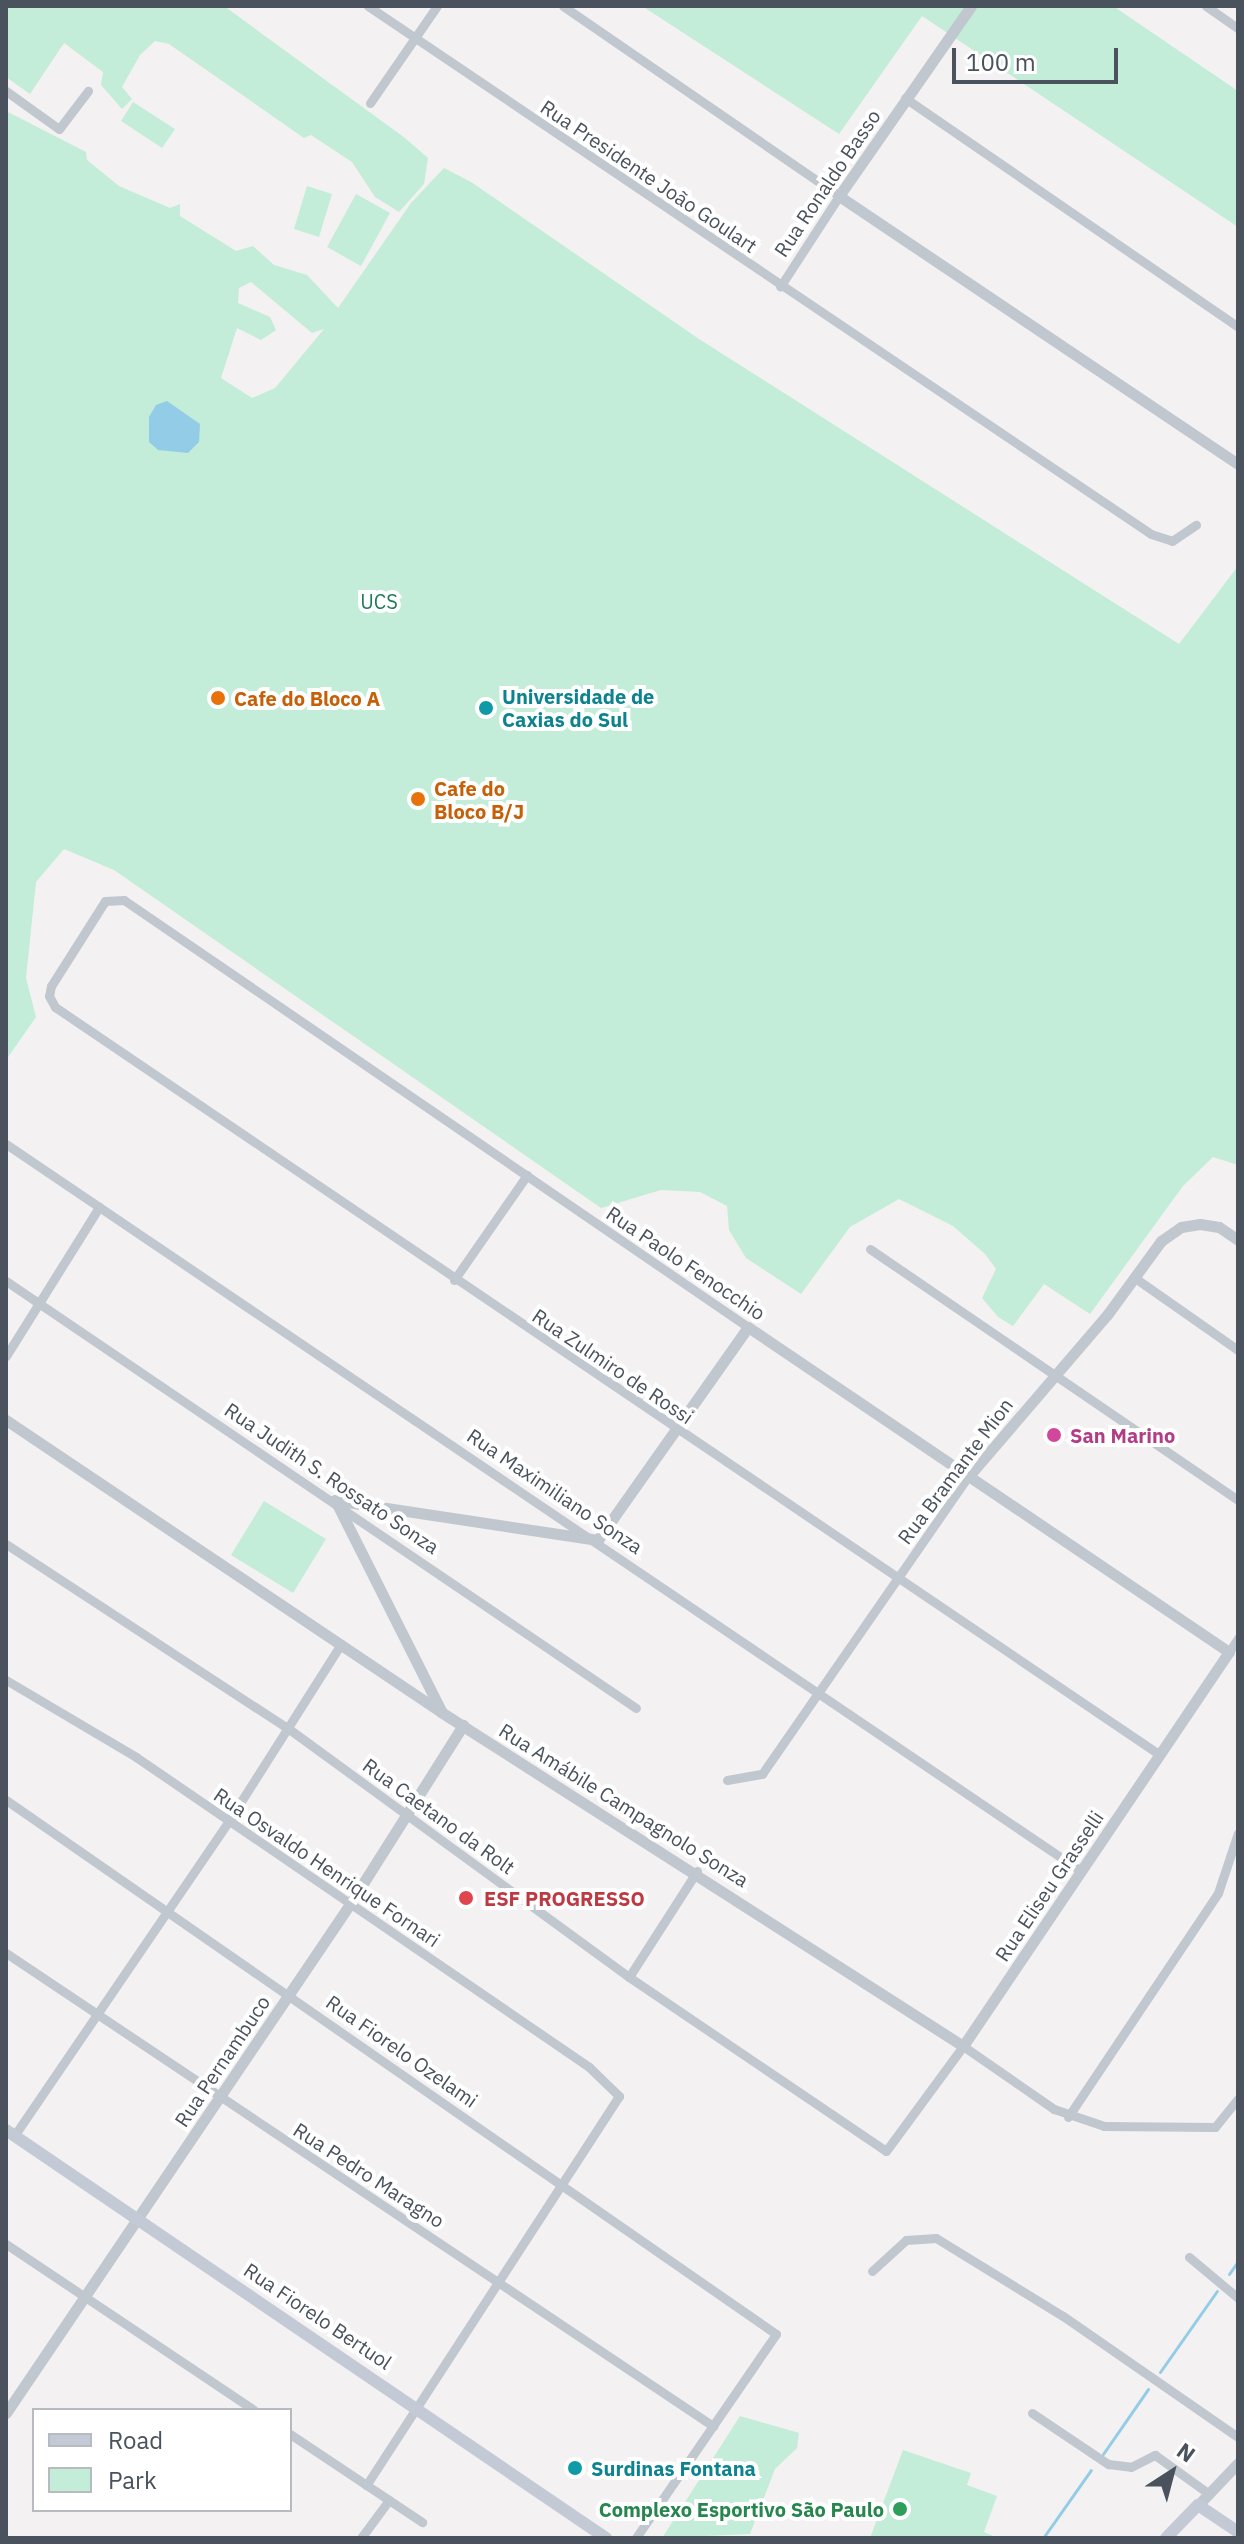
<!DOCTYPE html>
<meta charset="utf-8">
<style>
body{margin:0}
#map{position:relative;width:1244px;height:2544px;overflow:hidden;background:#f3f1f1;font-family:"IBM Plex Sans",sans-serif}
div>[style]{position:absolute}
.green>*{inset:0;background:#c3edd8}
.water>*{inset:0;background:#93cce7}
.stream>*{height:3px;margin:-1.5px;padding:0 1.5px;transform-origin:1.5px;border-radius:1.5px;background:#93cce7}
.minor>*{height:9px;margin:-4.5px;padding:0 4.5px;transform-origin:4.5px;border-radius:4.5px;background:#c0c7ce}
.tertiary>*{height:11px;margin:-5.5px;padding:0 5.5px;transform-origin:5.5px;border-radius:5.5px;background:#c0c7ce}
.secondary>*{height:12px;margin:-6px;padding:0 6px;transform-origin:6px;border-radius:6px;background:#c3cad6}
.dots>*{width:22px;height:22px;translate:-50% -50%;box-sizing:border-box;border:4px solid #fff;border-radius:50%}
span{translate:-50% -50%;white-space:nowrap;text-align:center;line-height:1.15;-webkit-text-stroke:8px #fff;paint-order:stroke}
.street-label{font-size:20px;color:#4a525d}
.park-label{font-size:20px;color:#1e7b57}
.culture-label{font-size:20px;color:#0d838f;font-weight:700}
.left{translate:0 -50%;text-align:left}
.food-label{font-size:20px;color:#c56008;font-weight:700}
.hotel-label{font-size:20px;color:#b23c85;font-weight:700}
.health-label{font-size:20px;color:#be3a42;font-weight:700}
.leisure-label{font-size:20px;color:#27864d;font-weight:700}
.right{translate:-100% -50%;text-align:right}
.frame{position:absolute;inset:0;border:8px solid #4a525d;pointer-events:none}
.legend{position:absolute;left:32px;top:2408px;width:260px;height:104px;box-sizing:border-box;background:#fff;border:2px solid #b7babe;margin:0;padding:10px 14px;list-style:none;font-size:24px;color:#4a525d}
.legend li{display:flex;align-items:center;gap:16px;height:40px}
.legend b{width:40px;border:2px solid #b7babe}
.north{position:absolute;left:1132px;top:2432px;width:80px;height:80px;-webkit-text-stroke:6px #fff;paint-order:stroke;rotate:36deg;font-size:22px;font-weight:700;line-height:32px;text-align:center;color:#4a525d}
.north::after{content:'';display:block;margin:auto;width:28px;height:36px;background:#4a525d;clip-path:polygon(50% 0,100% 100%,50% 72%,0 100%)}
.scale{position:absolute;left:952px;top:48px;width:166px;height:36px;box-sizing:border-box;border:4px solid #4a525d;border-top:0;padding-left:10px;font-size:24px;line-height:28px;white-space:nowrap;color:#4a525d;-webkit-text-stroke:6px #fff;paint-order:stroke}
</style>
<div id="map">
<div class="green">
<div style="clip-path:polygon(6px 6px,224px 6px,405px 138px,428px 158px,424px 184px,399px 212px,375px 197px,352px 162px,311px 135px,304px 138px,169px 44px,155px 41px,140px 55px,122px 87px,132px 99px,122px 109px,101px 85px,103px 72px,64px 43px,30px 94px,6px 77px)"></div>
<div style="clip-path:polygon(642px 6px,1113px 6px,1238px 91px,1238px 227px,922px 16px,839px 134px)"></div>
<div style="clip-path:polygon(133px 102px,175px 129px,162px 148px,121px 121px)"></div>
<div style="clip-path:polygon(evenodd,6px 111px,86px 152px,87px 160px,119px 186px,170px 208px,180px 204px,180px 216px,236px 251px,253px 246px,274px 265px,307px 275px,338px 308px,411px 203px,444px 168px,471px 182px,699px 339px,1179px 644px,1238px 566px,1238px 1165px,1213px 1157px,1183px 1186px,1090px 1314px,1044px 1284px,1013px 1326px,998px 1317px,982px 1298px,996px 1269px,985px 1254px,953px 1226px,899px 1199px,850px 1227px,801px 1294px,746px 1258px,729px 1230px,727px 1206px,700px 1192px,661px 1190px,601px 1208px,114px 870px,64px 849px,36px 882px,26px 978px,36px 1017px,6px 1060px,6px 111px,251px 282px,312px 333px,324px 329px,275px 388px,252px 398px,221px 378px,237px 328px,261px 340px,276px 330px,270px 317px,238px 303px,239px 288px,251px 282px)"></div>
<div style="clip-path:polygon(307px 186px,332px 194px,319px 237px,294px 229px)"></div>
<div style="clip-path:polygon(356px 194px,390px 213px,361px 266px,327px 247px)"></div>
<div style="clip-path:polygon(264px 1501px,326px 1539px,293px 1593px,231px 1555px)"></div>
<div style="clip-path:polygon(740px 2416px,799px 2433px,797px 2448px,775px 2469px,750px 2534px,662px 2538px)"></div>
<div style="clip-path:polygon(903px 2450px,971px 2473px,967px 2485px,997px 2496px,984px 2532px,998px 2538px,870px 2538px)"></div>
</div>
<div class="water">
<div style="clip-path:polygon(167px 401px,200px 424px,199px 442px,188px 453px,158px 450px,149px 442px,149px 417px,156px 405px)"></div>
</div>
<div class="stream">
<div style="left:1229px;top:2274px;width:16px;rotate:-55deg"></div>
<div style="left:1160px;top:2372px;width:99px;rotate:-54.9deg"></div>
<div style="left:1103px;top:2454px;width:79px;rotate:-55.3deg"></div>
<div style="left:1043px;top:2538px;width:83px;rotate:-54.8deg"></div>
</div>
<div class="minor">
<div style="left:368px;top:6px;width:944px;rotate:33.99deg"></div>
<div style="left:1151px;top:534px;width:22px;rotate:18deg"></div>
<div style="left:1172px;top:541px;width:29px;rotate:-34deg"></div>
<div style="left:563px;top:6px;width:335px;rotate:34.5deg"></div>
<div style="left:839px;top:196px;width:108px;rotate:123deg"></div>
<div style="left:1206px;top:6px;width:39px;rotate:35deg"></div>
<div style="left:6px;top:91px;width:65px;rotate:35.6deg"></div>
<div style="left:59px;top:129px;width:48px;rotate:-52.7deg"></div>
<div style="left:905px;top:98px;width:404px;rotate:34.5deg"></div>
<div style="left:370px;top:103px;width:118px;rotate:-55.4deg"></div>
<div style="left:6px;top:1144px;width:1298px;rotate:34.07deg"></div>
<div style="left:870px;top:1249px;width:445px;rotate:34.3deg"></div>
<div style="left:1135px;top:1278px;width:126px;rotate:35deg"></div>
<div style="left:454px;top:1280px;width:128px;rotate:-55.2deg"></div>
<div style="left:6px;top:1281px;width:761px;rotate:34.13deg"></div>
<div style="left:748px;top:1327px;width:756px;rotate:-145.62deg"></div>
<div style="left:124px;top:900px;width:19px;rotate:177deg"></div>
<div style="left:105px;top:901px;width:101px;rotate:122.4deg"></div>
<div style="left:51px;top:986px;width:10px;rotate:101deg"></div>
<div style="left:49px;top:996px;width:13px;rotate:61deg"></div>
<div style="left:55px;top:1007px;width:1334px;rotate:34.09deg"></div>
<div style="left:6px;top:1356px;width:176px;rotate:-58deg"></div>
<div style="left:6px;top:1544px;width:338px;rotate:33.2deg"></div>
<div style="left:289px;top:1729px;width:421px;rotate:36.1deg"></div>
<div style="left:629px;top:1977px;width:310px;rotate:34.1deg"></div>
<div style="left:886px;top:2151px;width:130px;rotate:-53.7deg"></div>
<div style="left:963px;top:2046px;width:111px;rotate:34.7deg"></div>
<div style="left:1054px;top:2109px;width:53px;rotate:18.8deg"></div>
<div style="left:1104px;top:2126px;width:111px;rotate:0.5deg"></div>
<div style="left:1215px;top:2127px;width:36px;rotate:-51deg"></div>
<div style="left:1229px;top:1652px;width:17px;rotate:-57deg"></div>
<div style="left:6px;top:1680px;width:151px;rotate:30.6deg"></div>
<div style="left:136px;top:1757px;width:549px;rotate:34.38deg"></div>
<div style="left:589px;top:2067px;width:42px;rotate:44deg"></div>
<div style="left:619px;top:2096px;width:464px;rotate:123deg"></div>
<div style="left:727px;top:1780px;width:36px;rotate:-10deg"></div>
<div style="left:762px;top:1774px;width:361px;rotate:-55.3deg"></div>
<div style="left:6px;top:1800px;width:937px;rotate:34.74deg"></div>
<div style="left:776px;top:2334px;width:247px;rotate:124.5deg"></div>
<div style="left:6px;top:1953px;width:851px;rotate:33.78deg"></div>
<div style="left:629px;top:1977px;width:126px;rotate:-57.3deg"></div>
<div style="left:1068px;top:2117px;width:270px;rotate:-56.2deg"></div>
<div style="left:1218px;top:1893px;width:63px;rotate:-71.6deg"></div>
<div style="left:14px;top:2136px;width:380px;rotate:-55.7deg"></div>
<div style="left:228px;top:1822px;width:211px;rotate:-57.6deg"></div>
<div style="left:6px;top:2244px;width:298px;rotate:33.8deg"></div>
<div style="left:1189px;top:2257px;width:64px;rotate:39.9deg"></div>
<div style="left:872px;top:2271px;width:46px;rotate:-42.4deg"></div>
<div style="left:906px;top:2240px;width:30px;rotate:-4deg"></div>
<div style="left:936px;top:2238px;width:149px;rotate:31.6deg"></div>
<div style="left:1063px;top:2316px;width:213px;rotate:34.7deg"></div>
<div style="left:1032px;top:2413px;width:92px;rotate:33.9deg"></div>
<div style="left:1108px;top:2464px;width:23px;rotate:7deg"></div>
<div style="left:1131px;top:2467px;width:27px;rotate:-27deg"></div>
<div style="left:1155px;top:2455px;width:67px;rotate:35.8deg"></div>
<div style="left:290px;top:2434px;width:159px;rotate:33.7deg"></div>
<div style="left:361px;top:2538px;width:47px;rotate:-53.6deg"></div>
</div>
<div class="tertiary">
<div style="left:971px;top:6px;width:231px;rotate:124.8deg"></div>
<div style="left:839px;top:196px;width:481px;rotate:33.9deg"></div>
<div style="left:6px;top:1420px;width:524px;rotate:33.87deg"></div>
<div style="left:441px;top:1712px;width:620px;rotate:32.61deg"></div>
<div style="left:963px;top:2046px;width:475px;rotate:-56deg"></div>
<div style="left:1229px;top:1652px;width:581px;rotate:-145.95deg"></div>
<div style="left:748px;top:1327px;width:261px;rotate:125.2deg"></div>
<div style="left:598px;top:1540px;width:266px;rotate:-171.4deg"></div>
<div style="left:968px;top:1477px;width:213px;rotate:-49.4deg"></div>
<div style="left:1107px;top:1315px;width:92px;rotate:-53.9deg"></div>
<div style="left:1161px;top:1241px;width:24px;rotate:-35deg"></div>
<div style="left:1181px;top:1227px;width:19px;rotate:-9deg"></div>
<div style="left:1200px;top:1224px;width:19px;rotate:9deg"></div>
<div style="left:1219px;top:1227px;width:23px;rotate:34deg"></div>
<div style="left:335px;top:1500px;width:236px;rotate:63.3deg"></div>
<div style="left:6px;top:2413px;width:614px;rotate:-55.95deg"></div>
<div style="left:350px;top:1904px;width:212px;rotate:-57.7deg"></div>
<div style="left:1198px;top:2505px;width:58px;rotate:-46.4deg"></div>
</div>
<div class="secondary">
<div style="left:6px;top:2130px;width:726px;rotate:34.22deg"></div>
<div style="left:1166px;top:2538px;width:46px;rotate:-45.9deg"></div>
<div style="left:1198px;top:2505px;width:48px;rotate:34deg"></div>
</div>
<div class="dots">
<div style="left:218px;top:698px;background:#e8710a"></div>
<div style="left:486px;top:708px;background:#0f9aa8"></div>
<div style="left:418px;top:799px;background:#e8710a"></div>
<div style="left:1054px;top:1435px;background:#d1479c"></div>
<div style="left:466px;top:1898px;background:#e0444e"></div>
<div style="left:575px;top:2468px;background:#0f9aa8"></div>
<div style="left:900px;top:2509px;background:#2e9e5b"></div>
</div>
<div class="street-label">
<span style="left:649px;top:176px;rotate:34deg">Rua Presidente João Goulart</span>
<span style="left:827px;top:183px;rotate:-56deg">Rua Ronaldo Basso</span>
<span style="left:686px;top:1263px;rotate:34deg">Rua Paolo Fenocchio</span>
<span style="left:613px;top:1366px;rotate:34deg">Rua Zulmiro de Rossi</span>
<span style="left:955px;top:1471px;rotate:-53deg">Rua Bramante Mion</span>
<span style="left:332px;top:1478px;rotate:34deg">Rua Judith S. Rossato Sonza</span>
<span style="left:555px;top:1491px;rotate:34deg">Rua Maximiliano Sonza</span>
<span style="left:624px;top:1805px;rotate:32deg">Rua Amábile Campagnolo Sonza</span>
<span style="left:439px;top:1816px;rotate:36deg">Rua Caetano da Rolt</span>
<span style="left:327px;top:1867px;rotate:34deg">Rua Osvaldo Henrique Fornari</span>
<span style="left:1049px;top:1886px;rotate:-56deg">Rua Eliseu Grasselli</span>
<span style="left:402px;top:2051px;rotate:35deg">Rua Fiorelo Ozelami</span>
<span style="left:222px;top:2061px;rotate:-56deg">Rua Pernambuco</span>
<span style="left:369px;top:2175px;rotate:33deg">Rua Pedro Maragno</span>
<span style="left:318px;top:2316px;rotate:34deg">Rua Fiorelo Bertuol</span>
</div>
<div class="park-label">
<span style="left:379px;top:601px">UCS</span>
</div>
<div class="culture-label">
<span class="left" style="left:502px;top:708px">Universidade de<br>Caxias do Sul</span>
<span class="left" style="left:591px;top:2468px">Surdinas Fontana</span>
</div>
<div class="food-label">
<span class="left" style="left:234px;top:698px">Cafe do Bloco A</span>
<span class="left" style="left:434px;top:800px">Cafe do<br>Bloco B/J</span>
</div>
<div class="hotel-label">
<span class="left" style="left:1070px;top:1435px">San Marino</span>
</div>
<div class="health-label">
<span class="left" style="left:484px;top:1898px">ESF PROGRESSO</span>
</div>
<div class="leisure-label">
<span class="right" style="left:884px;top:2509px">Complexo Esportivo São Paulo</span>
</div>
<div class="frame"></div>
<ul class="legend">
<li><b style="height:10px;background:#c3cad6"></b>Road</li>
<li><b style="height:22px;background:#c3edd8"></b>Park</li>
</ul>
<div class="north">N</div>
<div class="scale">100 m</div>
</div>
